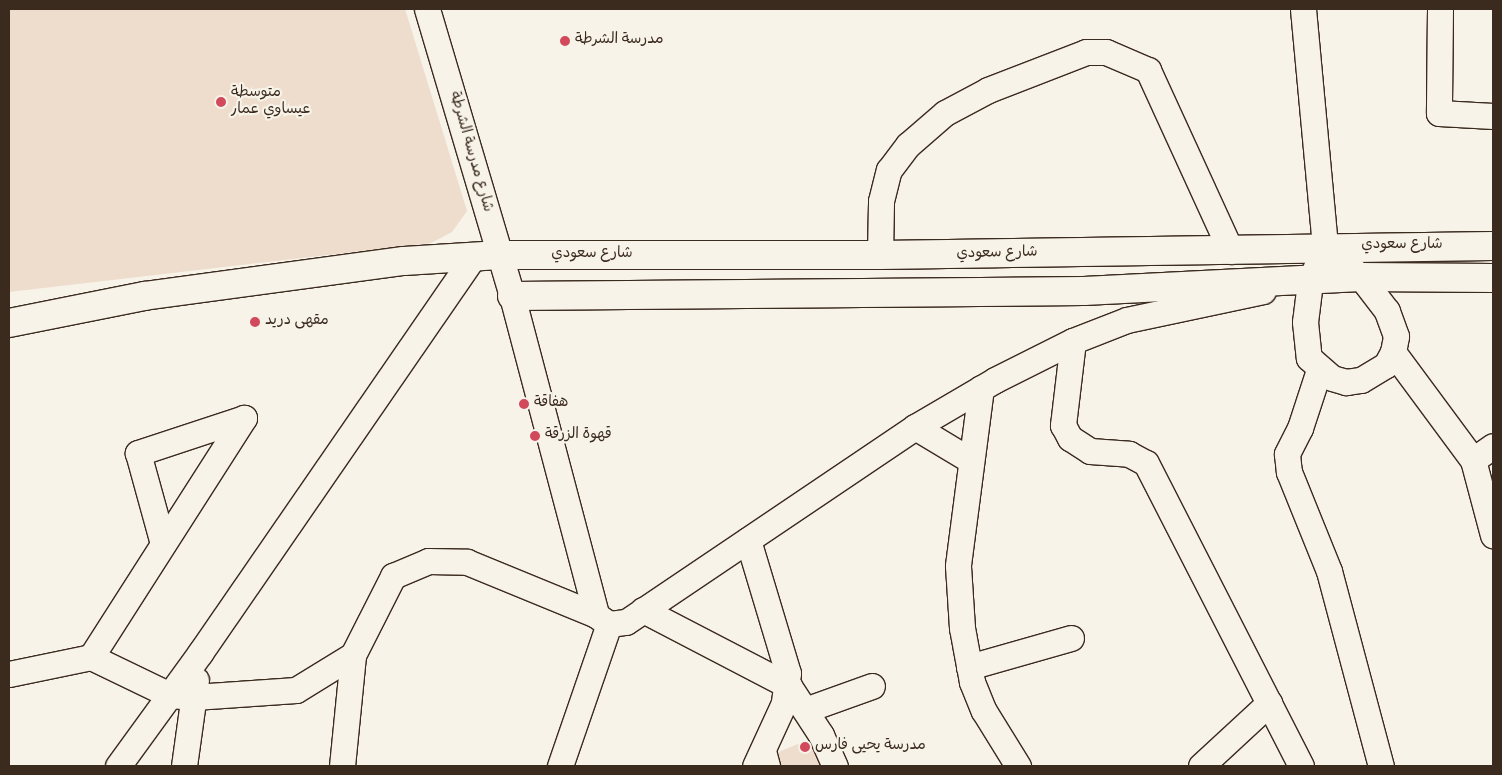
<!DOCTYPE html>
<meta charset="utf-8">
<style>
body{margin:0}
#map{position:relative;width:1502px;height:775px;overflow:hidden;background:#f7f3e8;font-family:"Gochi Hand","Playpen Sans Arabic",sans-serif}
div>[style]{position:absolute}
.built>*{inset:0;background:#eedccc}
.roads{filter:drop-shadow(1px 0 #3b2a1e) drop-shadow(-1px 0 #3b2a1e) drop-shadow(0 1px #3b2a1e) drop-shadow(0 -1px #3b2a1e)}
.service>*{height:12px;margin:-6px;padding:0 6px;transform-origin:6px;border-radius:6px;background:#f7f3e8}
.minor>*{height:25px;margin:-12.5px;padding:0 12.5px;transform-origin:12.5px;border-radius:12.5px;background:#f7f3e8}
.tertiary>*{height:28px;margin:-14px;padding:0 14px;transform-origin:14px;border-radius:14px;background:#f7f3e8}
.secondary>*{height:28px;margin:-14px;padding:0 14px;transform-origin:14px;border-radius:14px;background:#f7f3e8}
.dots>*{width:14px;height:14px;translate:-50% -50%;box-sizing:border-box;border:2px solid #f7f3e8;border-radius:50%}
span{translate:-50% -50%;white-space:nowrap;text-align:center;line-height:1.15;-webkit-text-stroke:4.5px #f7f3e8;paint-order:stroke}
.poi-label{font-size:15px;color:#3b2a1e}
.left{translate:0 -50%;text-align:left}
.street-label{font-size:15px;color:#3b2a1e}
.frame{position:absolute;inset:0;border:10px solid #3b2a1e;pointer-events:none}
</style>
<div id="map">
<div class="built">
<div style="clip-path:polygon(9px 9px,405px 9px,467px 211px,452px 232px,431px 243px,9px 292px)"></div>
<div style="clip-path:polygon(813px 738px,826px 766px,750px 766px,771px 755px)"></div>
</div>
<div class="roads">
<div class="service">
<div style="left:768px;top:743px;width:24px;rotate:75deg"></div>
</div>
<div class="minor">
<div style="left:427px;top:9px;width:299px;rotate:73.5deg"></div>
<div style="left:512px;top:296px;width:330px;rotate:75.2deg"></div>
<div style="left:596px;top:615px;width:16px;rotate:35deg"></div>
<div style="left:609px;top:624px;width:17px;rotate:-7deg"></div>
<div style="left:626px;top:622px;width:349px;rotate:-34deg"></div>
<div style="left:915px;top:427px;width:93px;rotate:-30.4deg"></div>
<div style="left:995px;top:380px;width:87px;rotate:-26.6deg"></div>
<div style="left:1073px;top:341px;width:58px;rotate:-21.3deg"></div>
<div style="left:1127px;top:320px;width:139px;rotate:-12deg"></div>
<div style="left:1303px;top:9px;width:238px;rotate:84.7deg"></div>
<div style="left:1325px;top:246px;width:39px;rotate:113deg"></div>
<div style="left:1310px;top:282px;width:40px;rotate:97.1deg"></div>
<div style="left:1305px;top:322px;width:36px;rotate:84deg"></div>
<div style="left:1309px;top:358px;width:30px;rotate:41deg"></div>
<div style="left:1332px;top:378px;width:15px;rotate:16deg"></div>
<div style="left:1346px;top:382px;width:15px;rotate:-8deg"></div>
<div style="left:1361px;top:380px;width:29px;rotate:-31deg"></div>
<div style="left:1386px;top:365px;width:15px;rotate:-62deg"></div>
<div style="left:1393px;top:352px;width:16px;rotate:-79deg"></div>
<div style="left:1396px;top:336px;width:27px;rotate:-110deg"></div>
<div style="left:1387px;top:311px;width:43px;rotate:-127.4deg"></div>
<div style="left:1361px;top:277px;width:48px;rotate:-139.3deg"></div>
<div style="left:1440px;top:9px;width:104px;rotate:90.6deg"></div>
<div style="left:1439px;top:113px;width:54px;rotate:3.2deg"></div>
<div style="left:880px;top:255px;width:54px;rotate:-88.9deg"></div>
<div style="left:881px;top:201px;width:32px;rotate:-76deg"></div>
<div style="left:889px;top:170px;width:31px;rotate:-53deg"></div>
<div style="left:908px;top:145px;width:49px;rotate:-40.9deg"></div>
<div style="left:945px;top:113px;width:49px;rotate:-28.1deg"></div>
<div style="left:988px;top:90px;width:105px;rotate:-21.2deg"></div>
<div style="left:1086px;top:52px;width:20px"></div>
<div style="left:1106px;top:52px;width:46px;rotate:23.2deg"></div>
<div style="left:1148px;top:70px;width:199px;rotate:65.4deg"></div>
<div style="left:1073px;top:341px;width:85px;rotate:96.8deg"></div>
<div style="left:1063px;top:425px;width:15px;rotate:62deg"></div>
<div style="left:1070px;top:438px;width:24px;rotate:33deg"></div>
<div style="left:1090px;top:451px;width:39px;rotate:4deg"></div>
<div style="left:1129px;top:454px;width:19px;rotate:28deg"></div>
<div style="left:1146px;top:463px;width:340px;rotate:62.9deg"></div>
<div style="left:1393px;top:352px;width:134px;rotate:53.5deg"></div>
<div style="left:1473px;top:460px;width:78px;rotate:75.1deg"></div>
<div style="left:1319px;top:370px;width:61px;rotate:108.1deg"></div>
<div style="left:1300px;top:428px;width:29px;rotate:117deg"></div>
<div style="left:1287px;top:454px;width:18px;rotate:84deg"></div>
<div style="left:1289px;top:472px;width:107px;rotate:68deg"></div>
<div style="left:1329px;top:571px;width:202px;rotate:75.1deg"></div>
<div style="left:981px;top:388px;width:179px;rotate:97.4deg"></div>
<div style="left:958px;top:566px;width:62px;rotate:86.3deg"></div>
<div style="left:962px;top:628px;width:55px;rotate:79.5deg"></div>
<div style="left:972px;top:682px;width:31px;rotate:68deg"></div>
<div style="left:984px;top:711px;width:65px;rotate:58.3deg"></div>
<div style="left:915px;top:427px;width:64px;rotate:31deg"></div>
<div style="left:1473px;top:460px;width:24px;rotate:-35deg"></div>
<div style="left:748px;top:540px;width:139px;rotate:73.3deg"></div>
<div style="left:788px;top:673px;width:30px;rotate:98deg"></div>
<div style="left:784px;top:703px;width:69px;rotate:114.7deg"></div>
<div style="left:643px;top:610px;width:165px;rotate:27.5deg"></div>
<div style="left:789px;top:686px;width:59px;rotate:56.9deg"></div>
<div style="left:821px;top:735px;width:34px;rotate:66deg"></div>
<div style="left:91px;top:657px;width:284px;rotate:-57.4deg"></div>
<div style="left:244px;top:418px;width:112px;rotate:161.7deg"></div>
<div style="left:138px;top:453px;width:94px;rotate:74.6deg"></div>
<div style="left:969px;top:667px;width:106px;rotate:-15.9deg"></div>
<div style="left:9px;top:674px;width:84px;rotate:-11.7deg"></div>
<div style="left:91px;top:657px;width:88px;rotate:25.7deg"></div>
<div style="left:170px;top:695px;width:24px;rotate:5deg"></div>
<div style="left:194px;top:697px;width:102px;rotate:-3.9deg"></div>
<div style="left:296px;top:690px;width:67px;rotate:-31.6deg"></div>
<div style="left:805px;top:710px;width:71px;rotate:-19.7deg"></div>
<div style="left:118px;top:766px;width:140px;rotate:-54deg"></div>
<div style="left:200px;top:653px;width:482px;rotate:-55.4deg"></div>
<div style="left:184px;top:766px;width:87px;rotate:-82.1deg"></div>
<div style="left:342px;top:766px;width:112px;rotate:-84.3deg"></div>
<div style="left:353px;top:655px;width:89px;rotate:-63.1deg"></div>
<div style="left:393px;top:576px;width:38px;rotate:-23deg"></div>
<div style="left:428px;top:561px;width:39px;rotate:1deg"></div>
<div style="left:467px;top:562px;width:139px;rotate:22.3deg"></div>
<div style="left:560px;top:766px;width:150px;rotate:-71deg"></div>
<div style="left:1201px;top:766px;width:93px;rotate:-42.8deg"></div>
</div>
<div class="tertiary">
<div style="left:9px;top:323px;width:138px;rotate:-11.3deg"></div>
<div style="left:144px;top:296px;width:262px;rotate:-7.7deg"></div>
<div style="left:404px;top:261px;width:96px;rotate:-3.6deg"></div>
</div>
<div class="secondary">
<div style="left:500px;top:255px;width:380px"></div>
<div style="left:880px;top:255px;width:613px;rotate:-0.84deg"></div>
<div style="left:512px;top:296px;width:572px;rotate:-0.5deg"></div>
<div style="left:1084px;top:291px;width:277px;rotate:-2.9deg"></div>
<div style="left:1361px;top:277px;width:132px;rotate:0.4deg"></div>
</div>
</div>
<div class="dots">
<div style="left:565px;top:41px;background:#d1495b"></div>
<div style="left:221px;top:102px;background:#d1495b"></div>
<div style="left:255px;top:322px;background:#d1495b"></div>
<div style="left:524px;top:404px;background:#d1495b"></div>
<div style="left:535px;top:436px;background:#d1495b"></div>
<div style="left:805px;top:747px;background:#d1495b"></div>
</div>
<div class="poi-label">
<span class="left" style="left:575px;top:41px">مدرسة الشرطة</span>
<span class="left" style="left:231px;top:102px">متوسطة<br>عيساوي عمار</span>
<span class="left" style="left:265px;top:322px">مقهى دريد</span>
<span class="left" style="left:534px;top:404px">هفاقة</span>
<span class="left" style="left:545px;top:436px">قهوة الزرقة</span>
<span class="left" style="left:815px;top:747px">مدرسة يحيى فارس</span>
</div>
<div class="street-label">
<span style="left:470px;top:152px;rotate:74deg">شارع مدرسة الشرطة</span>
<span style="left:1402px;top:246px">شارع سعودي</span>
<span style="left:997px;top:254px;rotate:-1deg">شارع سعودي</span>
<span style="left:592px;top:255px">شارع سعودي</span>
</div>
<div class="frame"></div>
</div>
